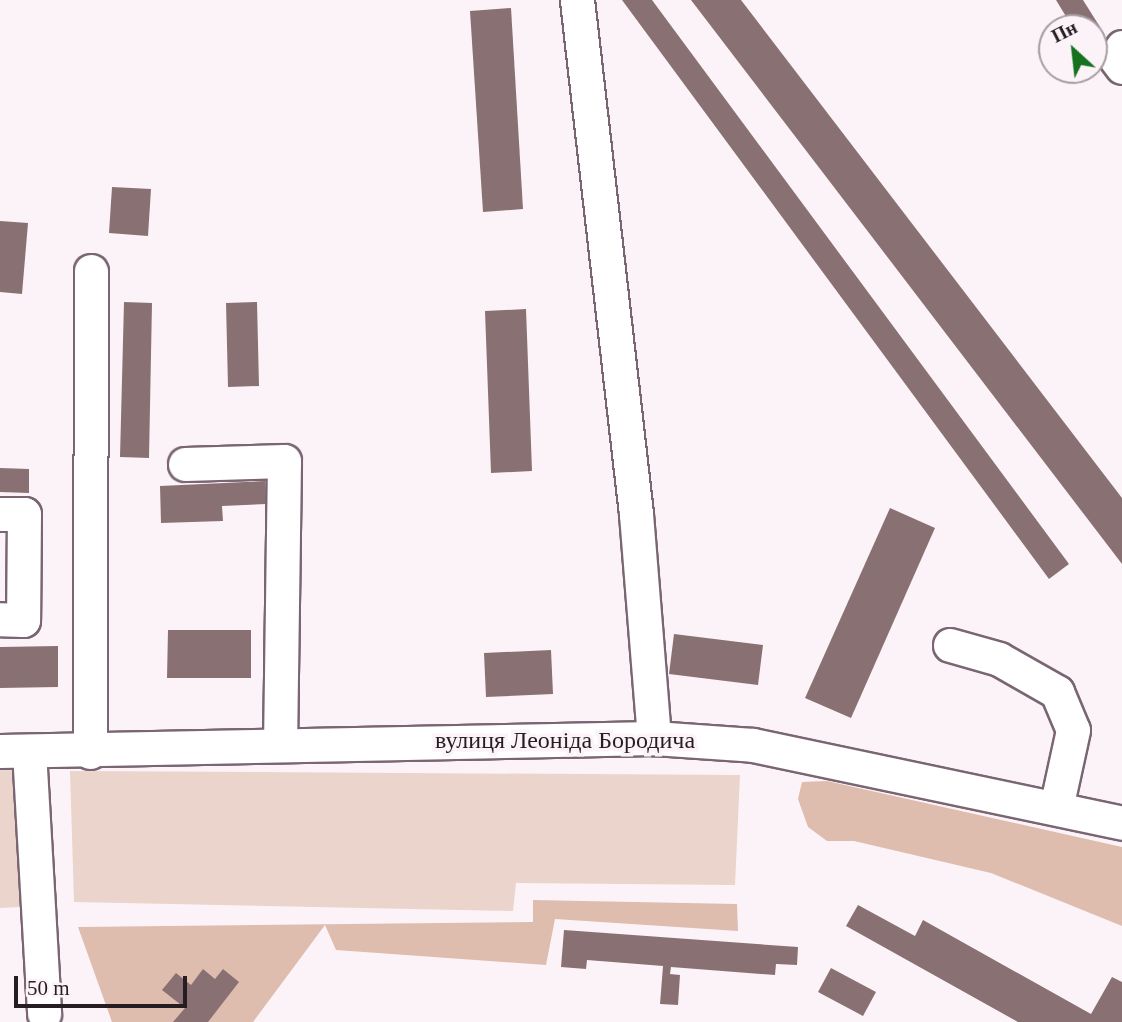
<!DOCTYPE html>
<meta charset="utf-8">
<style>
body{margin:0}
#map{position:relative;width:1122px;height:1022px;overflow:hidden;background:#fcf3f8;font-family:"Times New Roman",serif}
div>[style]{position:absolute}
.green>*{inset:0;background:#ead4cb}
.forest>*{inset:0;background:#debdaf}
.building>*{inset:0;background:#897173}
.roads{filter:drop-shadow(2px 0 #7a6672) drop-shadow(-2px 0 #7a6672) drop-shadow(0 2px #7a6672) drop-shadow(0 -2px #7a6672)}
.minor>*{height:33px;margin:-16.5px;padding:0 16.5px;transform-origin:16.5px;border-radius:16.5px;background:#fff}
span{translate:-50% -50%;white-space:nowrap;text-align:center;line-height:1.15;-webkit-text-stroke:7px #fcf3f8;paint-order:stroke}
.street-label{font-size:24px;color:#251d22}
.north{position:absolute;left:1038px;top:14px;width:70px;height:70px;box-sizing:border-box;background:#fcf3f8;border:2px solid #a69da2;border-radius:50%;rotate:333deg;font-size:19px;font-weight:700;line-height:28px;text-align:center;color:#251d22}
.north::after{content:'';display:block;margin:auto;width:24px;height:32px;background:#15721f;clip-path:polygon(50% 0,100% 100%,50% 72%,0 100%)}
.scale{position:absolute;left:14px;top:976px;width:173px;height:32px;box-sizing:border-box;border:4px solid #251d22;border-top:0;padding-left:9px;font-size:21px;line-height:24px;white-space:nowrap;color:#251d22;-webkit-text-stroke:5px #fcf3f8;paint-order:stroke}
</style>
<div id="map">
<div class="green">
<div style="clip-path:polygon(0 770px,38px 771px,40px 906px,0 908px)"></div>
<div style="clip-path:polygon(70px 771px,740px 775px,735px 885px,516px 883px,513px 911px,74px 902px)"></div>
</div>
<div class="forest">
<div style="clip-path:polygon(827px 781px,1122px 847px,1122px 926px,991px 873px,854px 841px,827px 841px,808px 827px,798px 799px,802px 782px)"></div>
<div style="clip-path:polygon(533px 900px,737px 904px,738px 931px,555px 919px,546px 965px,336px 950px,325px 925px,253px 1022px,112px 1022px,78px 927px,533px 922px)"></div>
</div>
<div class="building">
<div style="clip-path:polygon(622px 0,652px 0,1069px 564px,1049px 579px)"></div>
<div style="clip-path:polygon(691px 0,741px 0,1122px 498px,1122px 564px)"></div>
<div style="clip-path:polygon(1056px 0,1083px 0,1100px 27px,1073px 28px)"></div>
<div style="clip-path:polygon(511px 8px,523px 209px,483px 212px,470px 11px)"></div>
<div style="clip-path:polygon(112px 187px,151px 189px,148px 236px,109px 233px)"></div>
<div style="clip-path:polygon(0 221px,28px 223px,22px 294px,0 292px)"></div>
<div style="clip-path:polygon(124px 302px,152px 303px,149px 458px,120px 457px)"></div>
<div style="clip-path:polygon(257px 302px,259px 386px,228px 387px,226px 303px)"></div>
<div style="clip-path:polygon(526px 309px,532px 471px,491px 473px,485px 311px)"></div>
<div style="clip-path:polygon(0 468px,29px 469px,29px 493px,0 492px)"></div>
<div style="clip-path:polygon(265px 481px,266px 504px,222px 506px,223px 521px,161px 523px,160px 486px)"></div>
<div style="clip-path:polygon(890px 508px,935px 528px,851px 718px,805px 698px)"></div>
<div style="clip-path:polygon(168px 630px,251px 630px,251px 678px,167px 678px)"></div>
<div style="clip-path:polygon(674px 634px,763px 645px,758px 685px,669px 674px)"></div>
<div style="clip-path:polygon(58px 646px,58px 687px,0 688px,0 647px)"></div>
<div style="clip-path:polygon(551px 650px,553px 694px,486px 697px,484px 653px)"></div>
<div style="clip-path:polygon(858px 905px,915px 936px,923px 920px,1091px 1014px,1112px 977px,1122px 982px,1122px 1022px,1018px 1022px,846px 926px)"></div>
<div style="clip-path:polygon(564px 930px,798px 947px,797px 965px,776px 964px,775px 975px,671px 967px,670px 974px,680px 975px,678px 1005px,660px 1004px,663px 966px,587px 960px,586px 969px,561px 967px)"></div>
<div style="clip-path:polygon(831px 968px,876px 992px,863px 1016px,818px 992px)"></div>
<div style="clip-path:polygon(203px 969px,215px 979px,223px 969px,239px 982px,208px 1022px,173px 1022px,185px 1008px,162px 990px,176px 973px,191px 985px)"></div>
</div>
<div class="roads">
<div class="minor">
<div style="left:577px;top:0;width:517px;rotate:83.45deg"></div>
<div style="left:636px;top:514px;width:225px;rotate:85.4deg"></div>
<div style="left:1122px;top:47px;width:13px;rotate:117deg"></div>
<div style="left:1116px;top:59px;width:10px;rotate:53deg"></div>
<div style="left:185px;top:464px;width:99px;rotate:-1.7deg"></div>
<div style="left:284px;top:461px;width:282px;rotate:90.8deg"></div>
<div style="left:0;top:514px;width:24px"></div>
<div style="left:24px;top:514px;width:106px;rotate:90.5deg"></div>
<div style="left:23px;top:620px;width:23px;rotate:-178deg"></div>
<div style="left:950px;top:645px;width:51px;rotate:15.9deg"></div>
<div style="left:999px;top:659px;width:67px;rotate:29.6deg"></div>
<div style="left:1057px;top:692px;width:41px;rotate:67.2deg"></div>
<div style="left:1073px;top:730px;width:80px;rotate:102.3deg"></div>
<div style="left:0;top:751px;width:654px;rotate:-1.14deg"></div>
<div style="left:654px;top:738px;width:99px;rotate:4deg"></div>
<div style="left:753px;top:745px;width:377px;rotate:11.9deg"></div>
<div style="left:29px;top:751px;width:263px;rotate:86.7deg"></div>
<div style="left:90px;top:752px;width:481px;rotate:-89.9deg"></div>
</div>
</div>
<div class="street-label">
<span style="left:565px;top:741px">вулиця Леоніда Бородича</span>
</div>
<div class="north">Пн</div>
<div class="scale">50 m</div>
</div>
